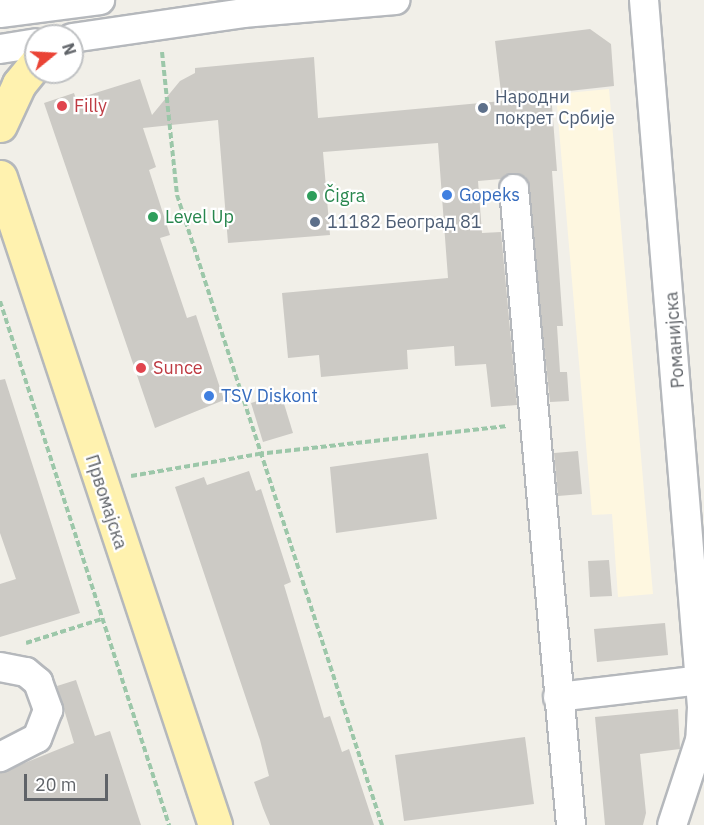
<!DOCTYPE html>
<meta charset="utf-8">
<style>
body{margin:0}
#map{position:relative;width:704px;height:825px;overflow:hidden;background:#f1efe8;font-family:"IBM Plex Sans",sans-serif}
div>[style]{position:absolute}
.commercial>*{inset:0;background:#fef7e0}
.building>*{inset:0;background:#cccac5}
.path>*{height:4px;margin-top:-2px;transform-origin:0;background:repeating-linear-gradient(90deg,#9cc7a9 0 6px,transparent 0 9px)}
.roads{filter:drop-shadow(2px 0 #b5b8bc) drop-shadow(-2px 0 #b5b8bc) drop-shadow(0 2px #b5b8bc) drop-shadow(0 -2px #b5b8bc)}
.minor>*{height:28px;margin:-14px;padding:0 14px;transform-origin:14px;border-radius:14px;background:#fff}
.major>*{height:33px;margin:-16.5px;padding:0 16.5px;transform-origin:16.5px;border-radius:16.5px;background:#fff2af}
.dots>*{width:16px;height:16px;translate:-50% -50%;box-sizing:border-box;border:3px solid #fff;border-radius:50%}
span{translate:-50% -50%;white-space:nowrap;text-align:center;line-height:1.15;-webkit-text-stroke:4.5px #fff;paint-order:stroke}
.service-label{font-size:18px;color:#4e5e75}
.left{translate:0 -50%;text-align:left}
.health-label{font-size:18px;color:#be3a42}
.shop-label{font-size:18px;color:#366cbe}
.leisure-label{font-size:18px;color:#27864d}
.street-label{font-size:18px;color:#5f6368}
.north{position:absolute;left:24px;top:24px;width:60px;height:60px;box-sizing:border-box;background:#fff;border:2px solid #bfc1c3;border-radius:50%;rotate:72deg;font-size:16px;font-weight:700;line-height:24px;text-align:center;color:#5f6368}
.north::after{content:'';display:block;margin:auto;width:21px;height:27px;background:#ea4335;clip-path:polygon(50% 0,100% 100%,50% 72%,0 100%)}
.scale{position:absolute;left:24px;top:774px;width:84px;height:27px;box-sizing:border-box;border:3px solid #5f6368;border-top:0;padding-left:8px;font-size:18px;line-height:21px;white-space:nowrap;color:#5f6368;-webkit-text-stroke:4px #fff;paint-order:stroke}
</style>
<div id="map">
<div class="commercial">
<div style="clip-path:polygon(609px 89px,653px 594px,618px 597px,612px 514px,592px 515px,556px 94px)"></div>
</div>
<div class="building">
<div style="clip-path:polygon(590px 29px,611px 44px,614px 86px,551px 93px,557px 171px,552px 171px,563px 326px,557px 326px,560px 372px,567px 372px,569px 401px,550px 402px,526px 177px,513px 173px,501px 179px,478px 181px,482px 233px,501px 232px,517px 405px,491px 407px,486px 364px,455px 366px,454px 346px,407px 350px,408px 369px,321px 377px,319px 355px,288px 358px,282px 293px,448px 278px,438px 143px,323px 152px,330px 235px,228px 243px,218px 120px,143px 128px,156px 167px,149px 170px,170px 235px,160px 238px,187px 318px,196px 315px,224px 400px,155px 428px,44px 103px,74px 93px,76px 99px,140px 79px,152px 115px,180px 81px,195px 73px,195px 68px,314px 57px,318px 118px,502px 101px,495px 41px)"></div>
<div style="clip-path:polygon(5px 379px,80px 613px,0 637px,0 584px,16px 579px,0 533px,0 380px)"></div>
<div style="clip-path:polygon(281px 394px,293px 433px,263px 442px,251px 403px)"></div>
<div style="clip-path:polygon(578px 451px,582px 494px,558px 496px,554px 453px)"></div>
<div style="clip-path:polygon(428px 453px,437px 519px,336px 533px,330px 467px)"></div>
<div style="clip-path:polygon(249px 471px,256px 491px,261px 489px,291px 582px,284px 585px,324px 718px,330px 716px,342px 752px,349px 749px,374px 825px,270px 825px,263px 808px,254px 782px,269px 776px,260px 740px,175px 487px,204px 477px,207px 485px)"></div>
<div style="clip-path:polygon(609px 560px,612px 596px,590px 597px,588px 561px)"></div>
<div style="clip-path:polygon(665px 623px,668px 655px,597px 662px,594px 629px)"></div>
<div style="clip-path:polygon(76px 680px,95px 736px,110px 731px,141px 825px,0 825px,0 773px,74px 743px,57px 686px)"></div>
<div style="clip-path:polygon(678px 709px,680px 749px,640px 754px,646px 813px,643px 825px,605px 825px,595px 717px)"></div>
<div style="clip-path:polygon(525px 737px,534px 804px,404px 821px,395px 755px)"></div>
</div>
<div class="path">
<div style="left:162px;top:52px;width:144px;rotate:84deg"></div>
<div style="left:177px;top:195px;width:663px;rotate:71.98deg"></div>
<div style="left:0;top:301px;width:551px;rotate:72.12deg"></div>
<div style="left:131px;top:476px;width:129px;rotate:-9.8deg"></div>
<div style="left:258px;top:454px;width:251px;rotate:-6.4deg"></div>
<div style="left:26px;top:643px;width:80px;rotate:-17.5deg"></div>
</div>
<div class="roads">
<div class="minor">
<div style="left:644px;top:0;width:709px;rotate:85.31deg"></div>
<div style="left:702px;top:707px;width:33px;rotate:93deg"></div>
<div style="left:700px;top:740px;width:89px;rotate:108.2deg"></div>
<div style="left:0;top:13px;width:101px;rotate:-7.4deg"></div>
<div style="left:72px;top:38px;width:173px;rotate:-8.3deg"></div>
<div style="left:243px;top:13px;width:153px;rotate:-4.9deg"></div>
<div style="left:0;top:49px;width:36px;rotate:-9deg"></div>
<div style="left:514px;top:189px;width:639px;rotate:84.88deg"></div>
<div style="left:0;top:667px;width:26px;rotate:11deg"></div>
<div style="left:26px;top:672px;width:16px;rotate:40deg"></div>
<div style="left:38px;top:682px;width:30px;rotate:70deg"></div>
<div style="left:48px;top:710px;width:30px;rotate:111deg"></div>
<div style="left:37px;top:738px;width:42px;rotate:152.8deg"></div>
<div style="left:558px;top:697px;width:144px;rotate:-6.8deg"></div>
</div>
<div class="major">
<div style="left:0;top:125px;width:45px;rotate:-65.1deg"></div>
<div style="left:19px;top:84px;width:27px;rotate:-51deg"></div>
<div style="left:0;top:177px;width:683px;rotate:71.64deg"></div>
</div>
</div>
<div class="dots">
<div style="left:62px;top:106px;background:#e0444e"></div>
<div style="left:483px;top:108px;background:#5c6f8a"></div>
<div style="left:447px;top:195px;background:#3f7fe0"></div>
<div style="left:312px;top:196px;background:#2e9e5b"></div>
<div style="left:153px;top:217px;background:#2e9e5b"></div>
<div style="left:315px;top:222px;background:#5c6f8a"></div>
<div style="left:141px;top:368px;background:#e0444e"></div>
<div style="left:209px;top:396px;background:#3f7fe0"></div>
</div>
<div class="service-label">
<span class="left" style="left:495px;top:108px">Народни<br>покрет Србије</span>
<span class="left" style="left:327px;top:222px">11182 Београд 81</span>
</div>
<div class="health-label">
<span class="left" style="left:74px;top:106px">Filly</span>
<span class="left" style="left:153px;top:368px">Sunce</span>
</div>
<div class="shop-label">
<span class="left" style="left:459px;top:195px">Gopeks</span>
<span class="left" style="left:221px;top:396px">TSV Diskont</span>
</div>
<div class="leisure-label">
<span class="left" style="left:324px;top:196px">Čigra</span>
<span class="left" style="left:165px;top:217px">Level Up</span>
</div>
<div class="street-label">
<span style="left:675px;top:340px;rotate:-94deg">Романијска</span>
<span style="left:106px;top:502px;rotate:72deg">Првомајска</span>
</div>
<div class="north">N</div>
<div class="scale">20 m</div>
</div>
